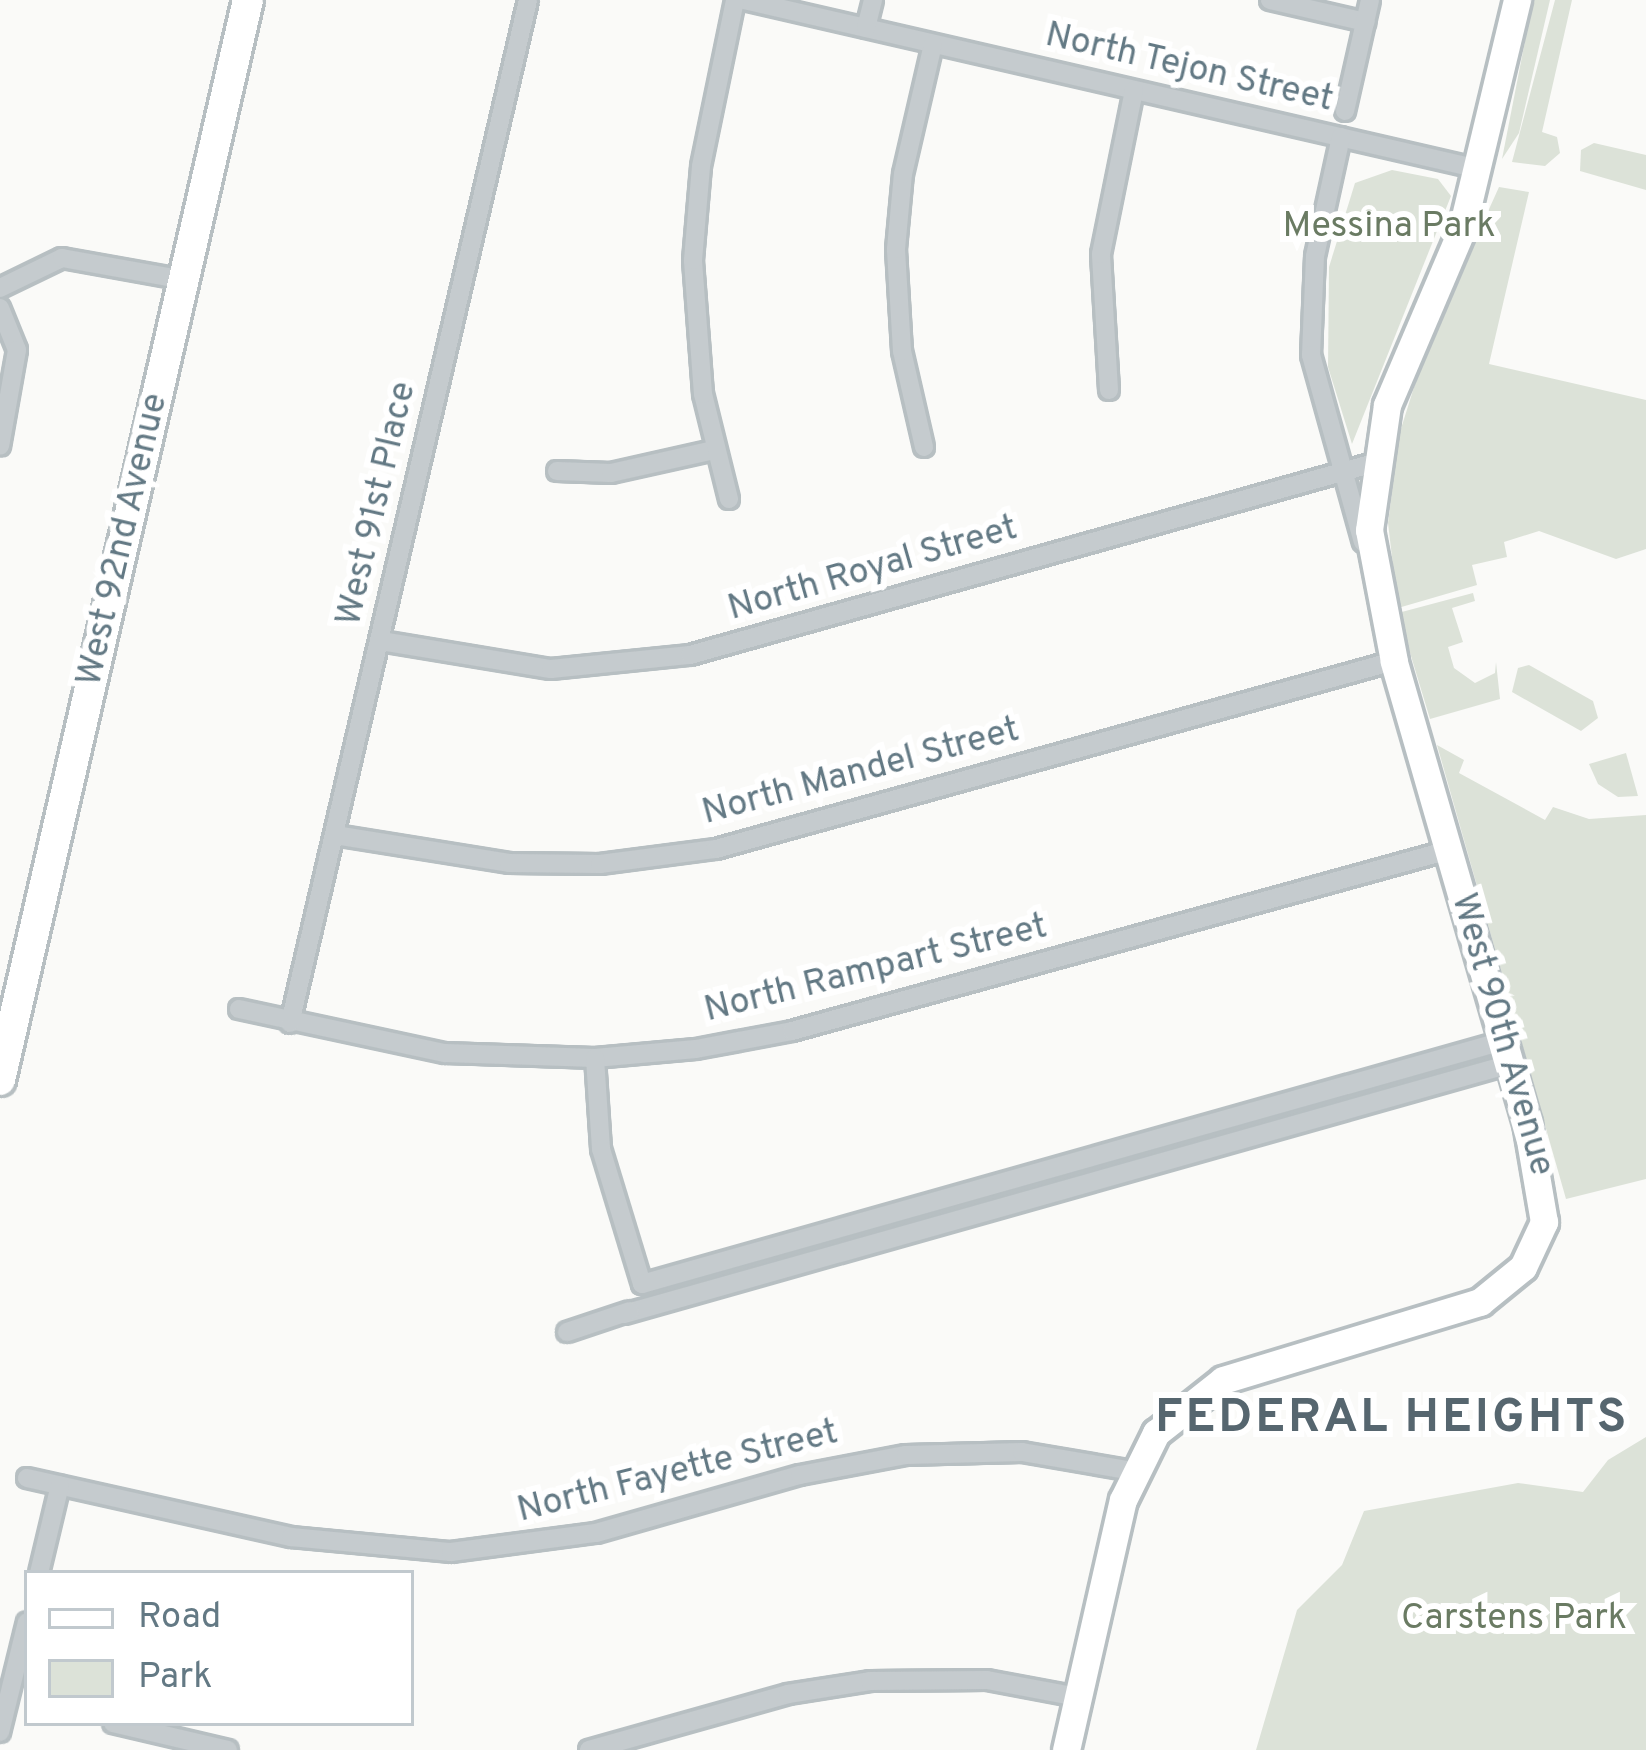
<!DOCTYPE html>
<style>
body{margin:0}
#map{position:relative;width:1646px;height:1750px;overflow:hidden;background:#fafaf8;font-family:Overpass,sans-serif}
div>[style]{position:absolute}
.green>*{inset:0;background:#dce2d8}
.roads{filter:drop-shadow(3px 0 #b7bfc2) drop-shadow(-3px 0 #b7bfc2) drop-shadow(0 3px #b7bfc2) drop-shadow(0 -3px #b7bfc2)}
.street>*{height:18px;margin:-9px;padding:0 9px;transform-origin:9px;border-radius:9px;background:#c5cbce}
.secondary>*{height:27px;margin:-13.5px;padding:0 13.5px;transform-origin:13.5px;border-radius:13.5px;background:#fff}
.primary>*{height:30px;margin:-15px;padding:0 15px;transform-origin:15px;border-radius:15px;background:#fff}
span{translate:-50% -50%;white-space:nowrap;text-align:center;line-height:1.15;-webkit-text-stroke:12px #fff;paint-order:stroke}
.street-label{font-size:36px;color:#637984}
.park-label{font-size:36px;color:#6a7b63}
.district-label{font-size:48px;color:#56666f;font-weight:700;letter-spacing:3px}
.legend{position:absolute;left:24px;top:1570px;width:390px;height:156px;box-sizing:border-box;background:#fff;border:3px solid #c1c9ce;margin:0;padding:15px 21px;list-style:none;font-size:36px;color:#637984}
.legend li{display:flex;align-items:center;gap:24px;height:60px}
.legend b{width:60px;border:3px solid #c1c9ce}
</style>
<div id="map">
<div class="green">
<div style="clip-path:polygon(1533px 0,1550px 0,1519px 133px,1502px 159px)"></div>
<div style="clip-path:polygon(1555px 0,1572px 0,1542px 132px,1557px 137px,1560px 153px,1545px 166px,1512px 162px)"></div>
<div style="clip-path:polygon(1594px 143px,1646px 155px,1646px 190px,1580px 171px,1581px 150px)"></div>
<div style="clip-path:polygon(1392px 170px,1438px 179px,1451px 196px,1352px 444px,1328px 367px,1329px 267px,1355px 183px)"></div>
<div style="clip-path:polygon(1499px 187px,1529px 192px,1489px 364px,1646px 400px,1646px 549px,1616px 559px,1539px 531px,1504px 542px,1507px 557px,1472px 565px,1477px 585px,1398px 608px,1388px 523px,1399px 435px,1426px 349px)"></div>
<div style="clip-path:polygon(1473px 593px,1475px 601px,1452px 608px,1463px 642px,1448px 647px,1454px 668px,1475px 683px,1495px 673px,1496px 662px,1500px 699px,1430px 719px,1398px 613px)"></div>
<div style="clip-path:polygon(1529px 665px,1593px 701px,1598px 718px,1581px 731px,1512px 692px,1518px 668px)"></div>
<div style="clip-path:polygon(1437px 745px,1464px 760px,1459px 773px,1545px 820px,1553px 807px,1589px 819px,1646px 815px,1646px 1179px,1566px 1199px)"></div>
<div style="clip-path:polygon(1626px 753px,1638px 796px,1618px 797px,1598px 784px,1589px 764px)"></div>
<div style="clip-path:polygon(1646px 1437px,1646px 1750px,1256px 1750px,1297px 1610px,1342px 1565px,1364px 1511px,1518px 1483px,1583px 1492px,1608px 1460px)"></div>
</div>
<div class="roads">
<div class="street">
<div style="left:744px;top:0;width:754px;rotate:12.95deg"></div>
<div style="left:1270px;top:0;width:98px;rotate:13deg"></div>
<div style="left:866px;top:28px;width:29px;rotate:-76deg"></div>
<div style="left:1345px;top:111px;width:114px;rotate:-77.3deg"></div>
<div style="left:1341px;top:137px;width:122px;rotate:102.3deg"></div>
<div style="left:1315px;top:256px;width:99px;rotate:92.3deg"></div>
<div style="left:1311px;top:355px;width:194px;rotate:74.5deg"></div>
<div style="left:0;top:288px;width:69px;rotate:-25.8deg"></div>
<div style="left:62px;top:258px;width:124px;rotate:10.2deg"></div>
<div style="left:0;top:308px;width:45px;rotate:68deg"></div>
<div style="left:17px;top:350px;width:97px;rotate:100deg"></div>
<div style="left:1109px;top:390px;width:136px;rotate:-93.4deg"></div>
<div style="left:1101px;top:254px;width:167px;rotate:-78.6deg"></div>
<div style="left:924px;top:447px;width:98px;rotate:-102.9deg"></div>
<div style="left:902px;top:351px;width:102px;rotate:-93.4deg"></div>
<div style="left:896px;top:249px;width:75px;rotate:-84.7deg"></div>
<div style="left:903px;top:174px;width:133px;rotate:-77deg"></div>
<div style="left:557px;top:471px;width:54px;rotate:2.1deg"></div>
<div style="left:611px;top:473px;width:106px;rotate:-12.6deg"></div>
<div style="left:729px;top:499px;width:108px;rotate:-103.9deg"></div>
<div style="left:703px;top:394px;width:134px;rotate:-94.3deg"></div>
<div style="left:693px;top:260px;width:94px;rotate:-85.1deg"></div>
<div style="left:701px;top:166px;width:169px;rotate:-78.4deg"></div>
<div style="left:381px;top:641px;width:172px;rotate:9.4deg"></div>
<div style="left:551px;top:669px;width:140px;rotate:-5.8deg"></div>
<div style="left:690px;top:655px;width:710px;rotate:-15.68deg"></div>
<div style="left:335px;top:835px;width:176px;rotate:9.1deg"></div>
<div style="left:509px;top:863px;width:91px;rotate:0.6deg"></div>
<div style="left:600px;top:864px;width:117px;rotate:-7.4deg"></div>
<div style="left:716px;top:849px;width:704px;rotate:-15.5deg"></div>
<div style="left:239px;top:1009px;width:211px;rotate:12.1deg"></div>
<div style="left:445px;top:1053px;width:150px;rotate:1.9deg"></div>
<div style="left:595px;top:1058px;width:101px;rotate:-5.1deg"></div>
<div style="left:696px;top:1049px;width:98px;rotate:-10.6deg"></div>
<div style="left:792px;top:1031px;width:681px;rotate:-15.4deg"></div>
<div style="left:290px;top:1023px;width:1050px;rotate:-76.9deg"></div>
<div style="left:595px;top:1058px;width:91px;rotate:86.2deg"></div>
<div style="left:601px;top:1149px;width:141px;rotate:73.1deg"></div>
<div style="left:642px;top:1284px;width:895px;rotate:-15.76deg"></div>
<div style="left:624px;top:1314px;width:921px;rotate:-15.76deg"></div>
<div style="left:567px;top:1332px;width:66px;rotate:-18.4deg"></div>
<div style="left:27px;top:1478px;width:271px;rotate:12.6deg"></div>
<div style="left:291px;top:1537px;width:161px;rotate:5.4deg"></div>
<div style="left:451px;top:1552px;width:146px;rotate:-7.5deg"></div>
<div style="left:596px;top:1533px;width:212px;rotate:-15.9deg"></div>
<div style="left:800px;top:1475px;width:108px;rotate:-10.7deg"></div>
<div style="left:906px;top:1455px;width:116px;rotate:-1.5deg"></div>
<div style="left:1022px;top:1452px;width:113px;rotate:9.7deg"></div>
<div style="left:39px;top:1573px;width:90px;rotate:-76.6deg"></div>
<div style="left:113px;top:1723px;width:118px;rotate:13.2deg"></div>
<div style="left:0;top:1732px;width:113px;rotate:-76.2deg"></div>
<div style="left:589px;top:1750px;width:207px;rotate:-15.7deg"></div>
<div style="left:788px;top:1694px;width:83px;rotate:-9deg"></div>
<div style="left:870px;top:1681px;width:117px;rotate:-0.5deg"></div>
<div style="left:987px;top:1680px;width:93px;rotate:10.6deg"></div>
</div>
<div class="secondary">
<div style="left:1066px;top:1750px;width:256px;rotate:-77.2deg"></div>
<div style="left:1123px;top:1500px;width:75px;rotate:-63.8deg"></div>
<div style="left:1156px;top:1433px;width:85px;rotate:-38.3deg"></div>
<div style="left:1223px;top:1380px;width:269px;rotate:-16.9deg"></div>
<div style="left:1480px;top:1302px;width:55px;rotate:-39.1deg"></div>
<div style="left:1523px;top:1267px;width:50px;rotate:-65deg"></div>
<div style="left:1544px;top:1222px;width:100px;rotate:-99.7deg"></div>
<div style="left:1527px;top:1123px;width:481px;rotate:-106.1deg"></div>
<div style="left:1394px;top:661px;width:133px;rotate:-100.8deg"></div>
<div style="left:1369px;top:530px;width:126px;rotate:-81.8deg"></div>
<div style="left:1387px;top:405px;width:191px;rotate:-66.9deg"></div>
<div style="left:1462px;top:229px;width:236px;rotate:-76.5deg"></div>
</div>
<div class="primary">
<div style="left:0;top:1080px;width:1108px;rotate:-77.07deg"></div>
</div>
</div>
<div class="street-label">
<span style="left:1189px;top:69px;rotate:13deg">North Tejon Street</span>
<span style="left:378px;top:504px;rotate:-77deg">West 91st Place</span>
<span style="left:124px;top:540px;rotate:-77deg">West 92nd Avenue</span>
<span style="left:873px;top:570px;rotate:-16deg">North Royal Street</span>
<span style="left:861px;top:773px;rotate:-15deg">North Mandel Street</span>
<span style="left:876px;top:970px;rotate:-14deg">North Rampart Street</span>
<span style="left:1501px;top:1035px;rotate:74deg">West 90th Avenue</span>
<span style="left:678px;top:1473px;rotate:-14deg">North Fayette Street</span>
</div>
<div class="park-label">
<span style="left:1389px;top:228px">Messina Park</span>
<span style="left:1514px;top:1620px">Carstens Park</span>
</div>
<div class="district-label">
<span style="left:1392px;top:1420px">FEDERAL HEIGHTS</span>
</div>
<ul class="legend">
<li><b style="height:15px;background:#fff"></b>Road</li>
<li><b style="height:33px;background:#dce2d8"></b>Park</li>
</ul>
</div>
